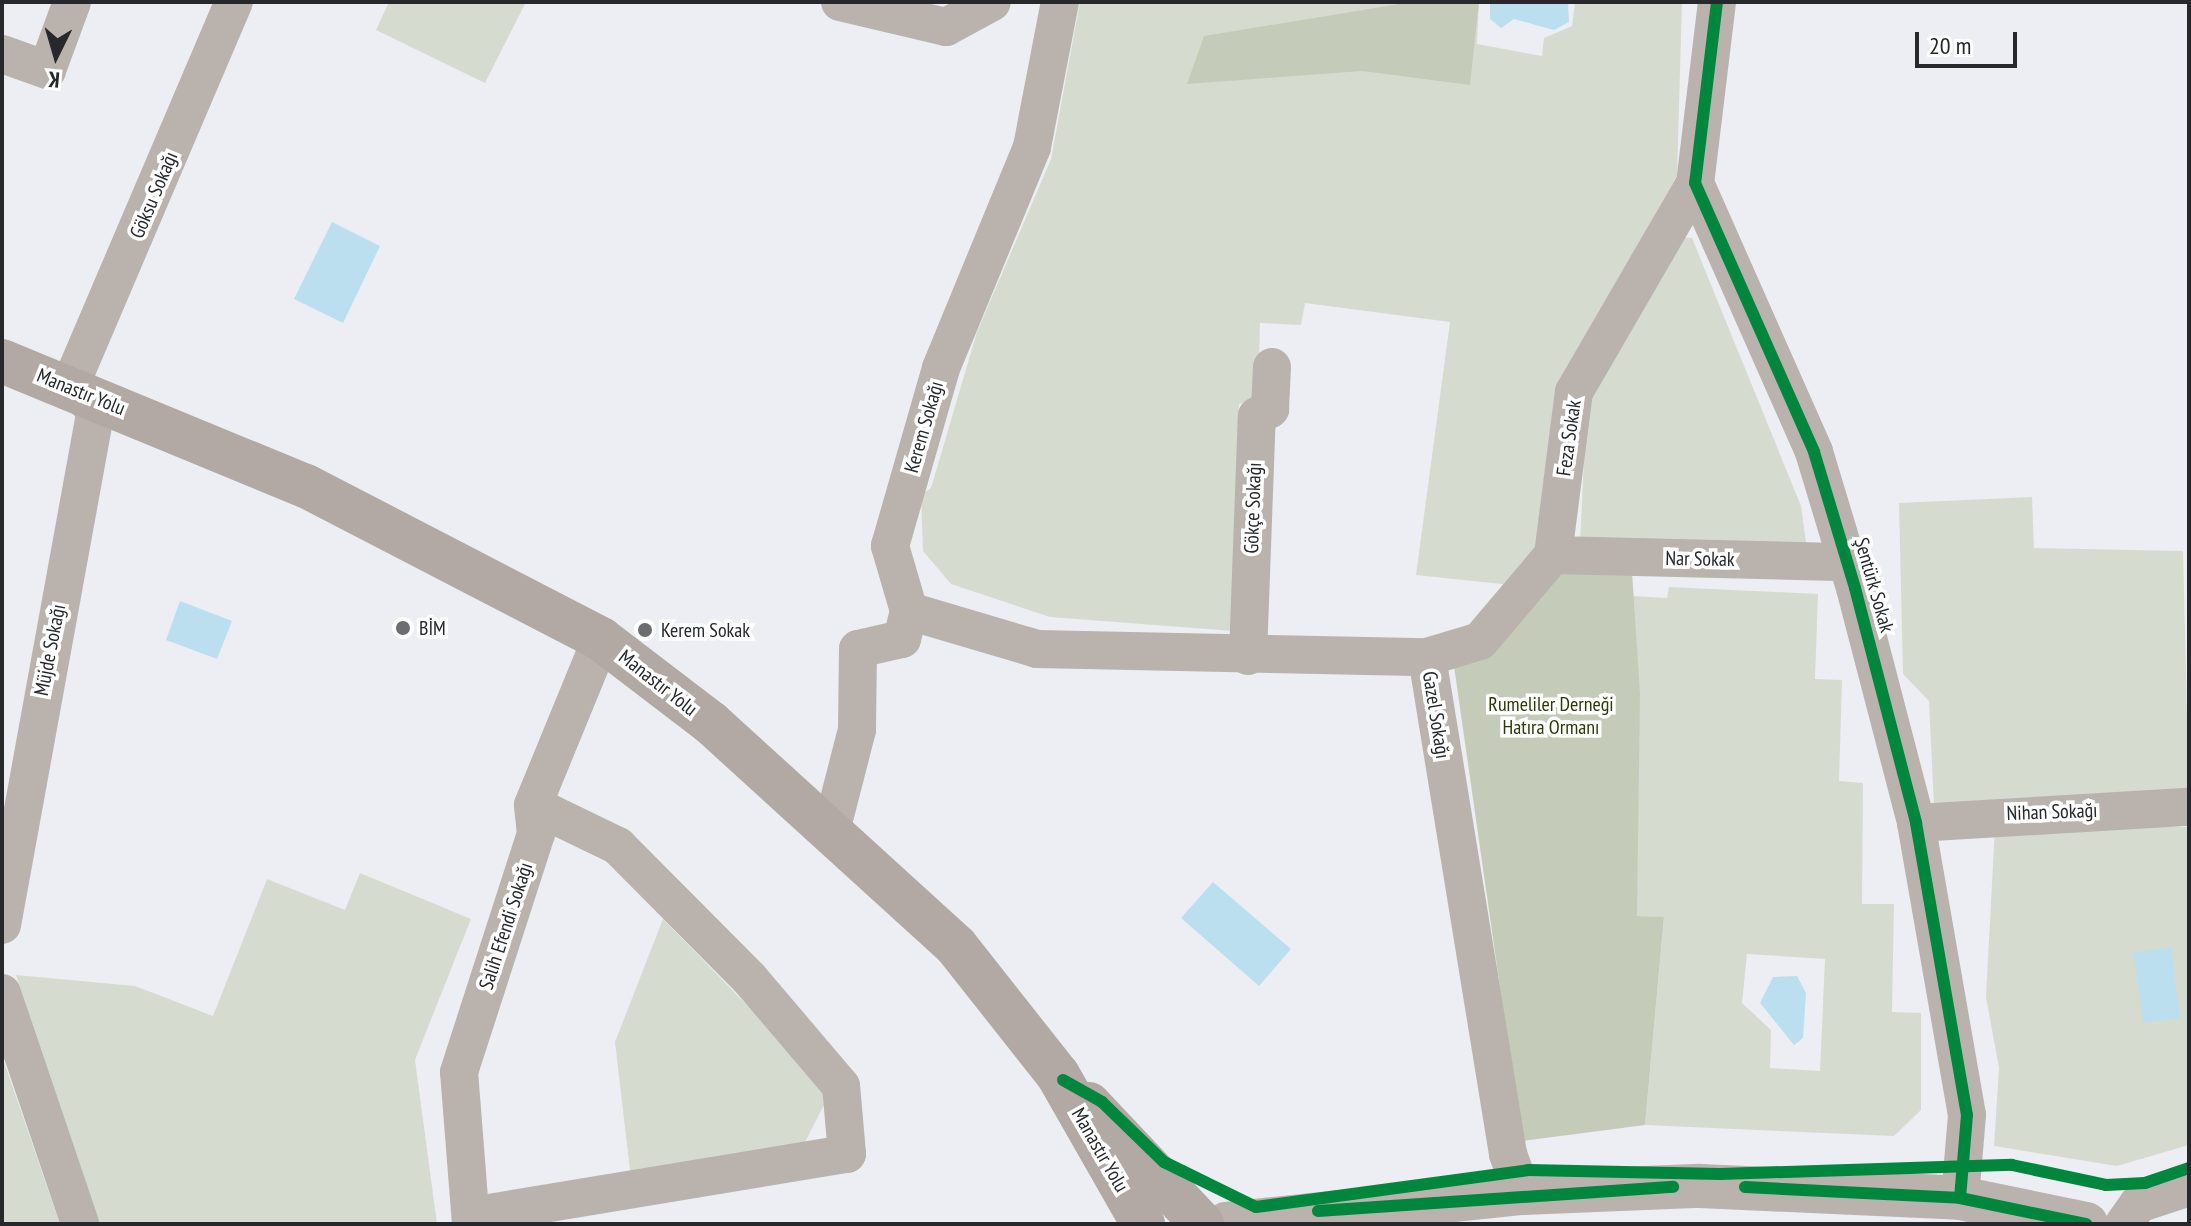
<!DOCTYPE html>
<meta charset="utf-8">
<style>
body{margin:0}
#map{position:relative;width:2191px;height:1226px;overflow:hidden;background:#eceef3;font-family:"PT Sans Narrow",sans-serif}
div>[style]{position:absolute}
.green>*{inset:0;background:#d5dccf}
.forest>*{inset:0;background:#c4ccb9}
.water>*{inset:0;background:#bcdfef}
.minor>*{height:38px;margin:-19px;padding:0 19px;transform-origin:19px;border-radius:19px;background:#bab2ad}
.tertiary>*{height:44px;margin:-22px;padding:0 22px;transform-origin:22px;border-radius:22px;background:#bab2ad}
.primary>*{height:44px;margin:-22px;padding:0 22px;transform-origin:22px;border-radius:22px;background:#b2a9a4}
.cycleway>*{height:12px;margin:-6px;padding:0 6px;transform-origin:6px;border-radius:6px;background:#00873e}
.dots>*{width:22px;height:22px;translate:-50% -50%;box-sizing:border-box;border:4px solid #fff;border-radius:50%}
span{translate:-50% -50%;white-space:nowrap;text-align:center;line-height:1.15;-webkit-text-stroke:7px #fff;paint-order:stroke}
.street-label{font-size:20px;color:#26282b}
.poi-label{font-size:20px;color:#26282b}
.left{translate:0 -50%;text-align:left}
.park-label{font-size:20px;color:#2c390a}
.frame{position:absolute;inset:0;border:4px solid #26282b;pointer-events:none}
.north{position:absolute;left:16px;top:16px;width:80px;height:80px;-webkit-text-stroke:6px #fff;paint-order:stroke;rotate:185deg;font-size:22px;font-weight:700;line-height:32px;text-align:center;color:#26282b}
.north::after{content:'';display:block;margin:auto;width:28px;height:36px;background:#26282b;clip-path:polygon(50% 0,100% 100%,50% 72%,0 100%)}
.scale{position:absolute;left:1915px;top:32px;width:102px;height:36px;box-sizing:border-box;border:4px solid #26282b;border-top:0;padding-left:10px;font-size:24px;line-height:28px;white-space:nowrap;color:#26282b;-webkit-text-stroke:6px #fff;paint-order:stroke}
</style>
<div id="map">
<div class="green">
<div style="clip-path:polygon(389px 2px,526px 2px,485px 83px,376px 30px)"></div>
<div style="clip-path:polygon(1080px 2px,1479px 2px,1477px 44px,1542px 56px,1544px 38px,1572px 26px,1575px 2px,1682px 2px,1677px 176px,1563px 376px,1537px 550px,1511px 585px,1416px 575px,1450px 322px,1305px 303px,1301px 325px,1260px 323px,1258px 399px,1239px 404px,1233px 631px,1050px 617px,951px 584px,923px 551px,921px 495px,931px 488px,977px 332px,1051px 159px)"></div>
<div style="clip-path:polygon(1680px 237px,1692px 238px,1801px 506px,1807px 550px,1580px 544px,1587px 397px)"></div>
<div style="clip-path:polygon(2032px 497px,2034px 548px,2183px 551px,2189px 795px,1934px 807px,1929px 701px,1903px 674px,1899px 503px)"></div>
<div style="clip-path:polygon(evenodd,1669px 587px,1818px 594px,1815px 679px,1842px 680px,1839px 781px,1863px 783px,1862px 904px,1894px 904px,1892px 1012px,1921px 1013px,1921px 1110px,1894px 1136px,1645px 1125px,1664px 918px,1637px 916px,1633px 596px,1667px 598px,1669px 587px,1747px 954px,1825px 959px,1820px 1071px,1770px 1068px,1771px 1030px,1742px 1003px,1747px 954px)"></div>
<div style="clip-path:polygon(1995px 827px,2189px 827px,2189px 1145px,2117px 1166px,1994px 1146px,1999px 1068px,1986px 997px)"></div>
<div style="clip-path:polygon(360px 873px,471px 919px,415px 1060px,437px 1224px,98px 1224px,16px 975px,135px 986px,213px 1016px,267px 879px,345px 910px)"></div>
<div style="clip-path:polygon(663px 919px,820px 1080px,826px 1101px,799px 1154px,631px 1179px,615px 1042px)"></div>
<div style="clip-path:polygon(2px 1056px,60px 1224px,2px 1224px)"></div>
</div>
<div class="forest">
<div style="clip-path:polygon(1411px 2px,1479px 2px,1470px 85px,1362px 71px,1187px 84px,1204px 36px)"></div>
<div style="clip-path:polygon(1565px 570px,1632px 571px,1640px 694px,1637px 916px,1664px 917px,1645px 1125px,1522px 1141px,1454px 666px)"></div>
</div>
<div class="water">
<div style="clip-path:polygon(1490px 2px,1568px 2px,1569px 22px,1554px 30px,1514px 19px,1501px 28px,1490px 19px)"></div>
<div style="clip-path:polygon(332px 222px,380px 246px,343px 323px,294px 299px)"></div>
<div style="clip-path:polygon(180px 601px,232px 621px,217px 659px,166px 640px)"></div>
<div style="clip-path:polygon(1213px 882px,1291px 949px,1259px 986px,1181px 918px)"></div>
<div style="clip-path:polygon(2171px 947px,2180px 1018px,2143px 1023px,2133px 953px)"></div>
<div style="clip-path:polygon(1797px 976px,1806px 993px,1803px 1038px,1794px 1045px,1760px 1003px,1773px 977px)"></div>
</div>
<div class="minor">
<div style="left:840px;top:2px;width:109px;rotate:13.3deg"></div>
<div style="left:946px;top:27px;width:52px;rotate:-28.5deg"></div>
<div style="left:1717px;top:2px;width:182px;rotate:96.9deg"></div>
<div style="left:1695px;top:183px;width:294px;rotate:66.1deg"></div>
<div style="left:1814px;top:452px;width:142px;rotate:73.2deg"></div>
<div style="left:1855px;top:588px;width:243px;rotate:75.4deg"></div>
<div style="left:1916px;top:823px;width:296px;rotate:80.1deg"></div>
<div style="left:1967px;top:1115px;width:83px;rotate:94.8deg"></div>
<div style="left:2px;top:54px;width:48px;rotate:19.6deg"></div>
<div style="left:47px;top:70px;width:72px;rotate:-69.8deg"></div>
<div style="left:1553px;top:555px;width:294px;rotate:1.4deg"></div>
<div style="left:909px;top:611px;width:134px;rotate:16.5deg"></div>
<div style="left:1037px;top:649px;width:390px;rotate:1.2deg"></div>
<div style="left:1427px;top:657px;width:55px;rotate:-16.8deg"></div>
<div style="left:1480px;top:641px;width:113px;rotate:-49.7deg"></div>
<div style="left:1553px;top:555px;width:164px;rotate:-82.7deg"></div>
<div style="left:1574px;top:392px;width:241px;rotate:-59.9deg"></div>
<div style="left:1248px;top:656px;width:240px;rotate:-87.9deg"></div>
<div style="left:1257px;top:416px;width:15px;rotate:-28deg"></div>
<div style="left:1270px;top:409px;width:42px;rotate:-87.3deg"></div>
<div style="left:1427px;top:657px;width:504px;rotate:80.74deg"></div>
<div style="left:1508px;top:1154px;width:41px;rotate:70.3deg"></div>
<div style="left:1916px;top:823px;width:273px;rotate:-3.4deg"></div>
<div style="left:831px;top:831px;width:104px;rotate:-75.6deg"></div>
<div style="left:857px;top:730px;width:81px;rotate:-89.3deg"></div>
<div style="left:858px;top:649px;width:45px;rotate:-12.8deg"></div>
<div style="left:902px;top:639px;width:29px;rotate:-76deg"></div>
<div style="left:909px;top:611px;width:68px;rotate:-106.3deg"></div>
<div style="left:890px;top:546px;width:185px;rotate:-74deg"></div>
<div style="left:941px;top:368px;width:239px;rotate:-67.6deg"></div>
<div style="left:1032px;top:147px;width:148px;rotate:-79.1deg"></div>
<div style="left:2px;top:925px;width:524px;rotate:-79.68deg"></div>
<div style="left:96px;top:409px;width:35px;rotate:-139deg"></div>
<div style="left:70px;top:386px;width:418px;rotate:-66.9deg"></div>
<div style="left:2px;top:993px;width:244px;rotate:71.3deg"></div>
<div style="left:471px;top:1216px;width:381px;rotate:-9.4deg"></div>
<div style="left:847px;top:1154px;width:68px;rotate:-95deg"></div>
<div style="left:841px;top:1086px;width:142px;rotate:-130.4deg"></div>
<div style="left:749px;top:978px;width:186px;rotate:-134.8deg"></div>
<div style="left:618px;top:846px;width:94px;rotate:-154.2deg"></div>
<div style="left:471px;top:1224px;width:152px;rotate:-94.5deg"></div>
<div style="left:459px;top:1072px;width:250px;rotate:-72.1deg"></div>
<div style="left:536px;top:834px;width:29px;rotate:-96deg"></div>
<div style="left:533px;top:805px;width:179px;rotate:-67.7deg"></div>
<div style="left:2124px;top:1224px;width:24px;rotate:-55deg"></div>
<div style="left:2138px;top:1204px;width:54px;rotate:-18.4deg"></div>
</div>
<div class="tertiary">
<div style="left:1226px;top:1224px;width:298px;rotate:-6deg"></div>
<div style="left:1522px;top:1193px;width:178px;rotate:-2.3deg"></div>
<div style="left:1700px;top:1186px;width:260px;rotate:2.6deg"></div>
<div style="left:1960px;top:1198px;width:129px;rotate:11.7deg"></div>
</div>
<div class="primary">
<div style="left:2px;top:361px;width:329px;rotate:22.4deg"></div>
<div style="left:306px;top:486px;width:332px;rotate:27.4deg"></div>
<div style="left:601px;top:639px;width:138px;rotate:37.4deg"></div>
<div style="left:711px;top:723px;width:331px;rotate:42.3deg"></div>
<div style="left:956px;top:946px;width:164px;rotate:51.7deg"></div>
<div style="left:1058px;top:1075px;width:172px;rotate:60.3deg"></div>
<div style="left:1089px;top:1104px;width:165px;rotate:46.7deg"></div>
</div>
<div class="cycleway">
<div style="left:1717px;top:2px;width:182px;rotate:96.9deg"></div>
<div style="left:1695px;top:183px;width:294px;rotate:66.1deg"></div>
<div style="left:1814px;top:452px;width:142px;rotate:73.2deg"></div>
<div style="left:1855px;top:588px;width:243px;rotate:75.4deg"></div>
<div style="left:1916px;top:823px;width:296px;rotate:80.1deg"></div>
<div style="left:1967px;top:1115px;width:83px;rotate:94.8deg"></div>
<div style="left:1063px;top:1080px;width:45px;rotate:29.4deg"></div>
<div style="left:1102px;top:1102px;width:86px;rotate:44.1deg"></div>
<div style="left:1164px;top:1162px;width:102px;rotate:26.1deg"></div>
<div style="left:1256px;top:1207px;width:275px;rotate:-7.7deg"></div>
<div style="left:1528px;top:1170px;width:192px;rotate:1.2deg"></div>
<div style="left:1720px;top:1174px;width:292px;rotate:-1.8deg"></div>
<div style="left:2012px;top:1165px;width:96px;rotate:12deg"></div>
<div style="left:2106px;top:1185px;width:39px;rotate:-3deg"></div>
<div style="left:2145px;top:1183px;width:46px;rotate:-18.8deg"></div>
<div style="left:1745px;top:1187px;width:215px;rotate:2.9deg"></div>
<div style="left:1960px;top:1198px;width:129px;rotate:11.7deg"></div>
<div style="left:1318px;top:1211px;width:356px;rotate:-3.9deg"></div>
</div>
<div class="dots">
<div style="left:403px;top:628px;background:#6b6d71"></div>
<div style="left:645px;top:630px;background:#6b6d71"></div>
</div>
<div class="street-label">
<span style="left:154px;top:195px;rotate:-67deg">Göksu Sokağı</span>
<span style="left:81px;top:392px;rotate:22deg">Manastır Yolu</span>
<span style="left:924px;top:427px;rotate:-74deg">Kerem Sokağı</span>
<span style="left:1569px;top:438px;rotate:-82deg">Feza Sokak</span>
<span style="left:1253px;top:508px;rotate:-88deg">Gökçe Sokağı</span>
<span style="left:1700px;top:559px;rotate:1deg">Nar Sokak</span>
<span style="left:1874px;top:585px;rotate:74deg">Şentürk Sokak</span>
<span style="left:50px;top:650px;rotate:-79deg">Müjde Sokağı</span>
<span style="left:658px;top:683px;rotate:38deg">Manastır Yolu</span>
<span style="left:1436px;top:715px;rotate:81deg">Gazel Sokağı</span>
<span style="left:2052px;top:812px;rotate:-2deg">Nihan Sokağı</span>
<span style="left:506px;top:926px;rotate:-72deg">Salih Efendi Sokağı</span>
<span style="left:1100px;top:1150px;rotate:60deg">Manastır Yolu</span>
</div>
<div class="poi-label">
<span class="left" style="left:419px;top:628px">BİM</span>
<span class="left" style="left:661px;top:630px">Kerem Sokak</span>
</div>
<div class="park-label">
<span style="left:1551px;top:716px">Rumeliler Derneği<br>Hatıra Ormanı</span>
</div>
<div class="frame"></div>
<div class="north">K</div>
<div class="scale">20 m</div>
</div>
